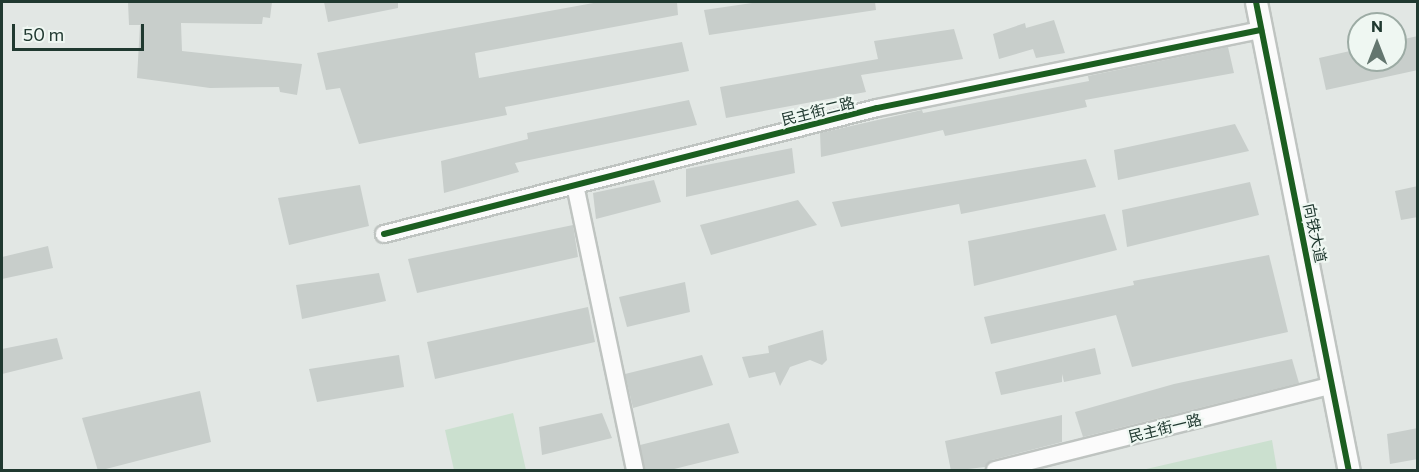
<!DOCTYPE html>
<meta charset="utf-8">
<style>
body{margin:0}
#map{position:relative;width:1419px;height:472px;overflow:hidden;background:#e2e7e4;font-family:Commissioner,"Noto Sans SC",sans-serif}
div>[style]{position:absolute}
.green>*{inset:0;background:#cbe0cf}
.building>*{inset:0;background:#c8cecb}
.roads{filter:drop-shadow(2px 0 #bfc4c1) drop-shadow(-2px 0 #bfc4c1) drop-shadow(0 2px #bfc4c1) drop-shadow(0 -2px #bfc4c1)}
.minor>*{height:16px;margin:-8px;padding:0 8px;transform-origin:8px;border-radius:8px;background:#fbfbfb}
.tertiary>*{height:21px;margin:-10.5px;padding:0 10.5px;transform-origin:10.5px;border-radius:10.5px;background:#fbfbfb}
.cycleway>*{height:6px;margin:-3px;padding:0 3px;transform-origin:3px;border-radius:3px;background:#1b5e20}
span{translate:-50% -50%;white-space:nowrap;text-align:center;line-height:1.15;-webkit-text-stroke:4.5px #eff7f2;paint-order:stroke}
.street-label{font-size:15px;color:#203930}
.frame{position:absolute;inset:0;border:3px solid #203930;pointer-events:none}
.north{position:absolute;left:1347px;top:12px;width:60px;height:60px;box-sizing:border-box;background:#eff7f2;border:2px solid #9caba4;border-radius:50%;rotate:0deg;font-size:16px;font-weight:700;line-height:24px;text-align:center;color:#203930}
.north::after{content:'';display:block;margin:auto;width:21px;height:27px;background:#64766f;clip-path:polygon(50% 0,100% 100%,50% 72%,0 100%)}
.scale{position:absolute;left:12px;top:24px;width:132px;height:27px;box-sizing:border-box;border:3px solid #203930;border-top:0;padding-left:8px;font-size:18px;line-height:21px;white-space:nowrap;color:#203930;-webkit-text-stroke:4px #eff7f2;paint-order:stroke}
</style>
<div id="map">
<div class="green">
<div style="clip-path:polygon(513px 413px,526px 470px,454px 470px,445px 430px)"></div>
<div style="clip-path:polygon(1272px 440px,1277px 470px,1142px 470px)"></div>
</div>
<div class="building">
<div style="clip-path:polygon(128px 2px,272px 2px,270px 18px,263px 17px,262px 24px,181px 23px,182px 51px,302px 64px,297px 95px,280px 92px,279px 87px,210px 88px,137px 78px,140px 25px,129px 25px)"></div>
<div style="clip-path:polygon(324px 2px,398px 2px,398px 8px,328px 22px)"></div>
<div style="clip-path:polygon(599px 2px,677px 2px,678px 15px,475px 53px,479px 78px,682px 42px,689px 71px,505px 107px,507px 115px,359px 144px,340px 88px,326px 90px,317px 53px)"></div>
<div style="clip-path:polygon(759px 2px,875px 2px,876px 10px,709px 35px,704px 10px)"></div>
<div style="clip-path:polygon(1054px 20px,1065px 53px,1036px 58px,1033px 49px,999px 59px,993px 34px,1025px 23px,1026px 28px)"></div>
<div style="clip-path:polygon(954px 29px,963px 59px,861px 75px,866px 92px,726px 118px,720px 87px,878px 59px,874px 41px)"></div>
<div style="clip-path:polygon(1418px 36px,1418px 70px,1326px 90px,1319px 58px,1359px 49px,1359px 60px,1395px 60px,1395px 41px)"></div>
<div style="clip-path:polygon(1228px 47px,1234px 73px,1085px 100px,1087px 107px,945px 136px,943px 130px,821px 157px,820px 133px,922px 110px,923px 113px,1089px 81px,1088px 76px)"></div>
<div style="clip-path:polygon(689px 100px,697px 125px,515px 163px,519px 172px,444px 193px,441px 161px,528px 139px,527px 133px)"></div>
<div style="clip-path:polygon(1235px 124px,1249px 151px,1118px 180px,1114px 150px)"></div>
<div style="clip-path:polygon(792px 148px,795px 173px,686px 197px,686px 169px)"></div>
<div style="clip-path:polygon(1086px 159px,1096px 187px,961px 214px,959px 204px,841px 227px,832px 202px)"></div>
<div style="clip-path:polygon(654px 180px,661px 202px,596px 219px,593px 193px)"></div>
<div style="clip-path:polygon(1250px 182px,1259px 215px,1127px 247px,1122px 210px)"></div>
<div style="clip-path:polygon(360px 185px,369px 226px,289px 245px,278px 198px)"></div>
<div style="clip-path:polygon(1418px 186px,1418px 217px,1401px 220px,1395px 191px)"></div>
<div style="clip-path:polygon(798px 200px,817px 225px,711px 255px,700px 225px)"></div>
<div style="clip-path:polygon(1105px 214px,1117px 250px,974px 286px,968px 241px)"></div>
<div style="clip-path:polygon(573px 225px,578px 257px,417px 293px,408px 259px)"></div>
<div style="clip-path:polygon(48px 246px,53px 268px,2px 279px,2px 257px)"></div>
<div style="clip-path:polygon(1269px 255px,1288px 332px,1132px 367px,1116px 315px,991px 344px,984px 317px,1134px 285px,1133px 281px)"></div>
<div style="clip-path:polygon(379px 273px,386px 301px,302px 319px,296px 285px)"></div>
<div style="clip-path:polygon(685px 282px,690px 312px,627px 327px,619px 297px)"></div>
<div style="clip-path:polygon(588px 307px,595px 342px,435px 379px,427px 342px)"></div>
<div style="clip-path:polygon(823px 330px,827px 360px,822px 365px,810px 360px,790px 367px,780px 386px,775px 372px,749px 378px,742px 357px,769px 353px,768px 346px)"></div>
<div style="clip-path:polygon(57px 338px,63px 359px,2px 374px,2px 349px)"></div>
<div style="clip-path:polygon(1095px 348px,1101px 374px,1064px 382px,1062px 374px,1062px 382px,1001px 395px,995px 372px)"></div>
<div style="clip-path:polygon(399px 355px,404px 387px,317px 402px,309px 369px)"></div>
<div style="clip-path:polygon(702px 355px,713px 385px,633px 408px,625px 374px)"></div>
<div style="clip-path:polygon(1292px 359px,1299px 383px,1083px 437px,1075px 412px,1174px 384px)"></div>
<div style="clip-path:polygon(200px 391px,211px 442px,98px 471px,82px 418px)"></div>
<div style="clip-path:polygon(602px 413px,612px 438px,542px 455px,539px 427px)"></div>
<div style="clip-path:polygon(1062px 415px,1062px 442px,992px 460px,985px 467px,951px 471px,945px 441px)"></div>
<div style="clip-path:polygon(729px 423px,739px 453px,666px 471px,645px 471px,640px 445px)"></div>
<div style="clip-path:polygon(1418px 428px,1418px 459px,1390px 464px,1387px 434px)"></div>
</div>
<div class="roads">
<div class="minor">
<div style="left:575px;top:185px;width:291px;rotate:78.1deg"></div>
<div style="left:384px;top:234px;width:509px;rotate:-14.34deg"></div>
<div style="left:877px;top:108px;width:392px;rotate:-11.5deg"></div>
<div style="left:995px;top:470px;width:349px;rotate:-14.1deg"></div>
</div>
<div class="tertiary">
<div style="left:1256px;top:2px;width:477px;rotate:78.8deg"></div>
</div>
</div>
<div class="cycleway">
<div style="left:1256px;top:2px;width:477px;rotate:78.8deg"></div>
<div style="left:384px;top:234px;width:509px;rotate:-14.34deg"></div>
<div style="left:877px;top:108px;width:392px;rotate:-11.5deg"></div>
</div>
<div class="street-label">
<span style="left:818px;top:111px;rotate:-14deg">民主街二路</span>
<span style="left:1315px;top:233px;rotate:78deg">向铁大道</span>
<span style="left:1165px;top:428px;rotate:-14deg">民主街一路</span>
</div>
<div class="frame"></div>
<div class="north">N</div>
<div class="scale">50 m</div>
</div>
